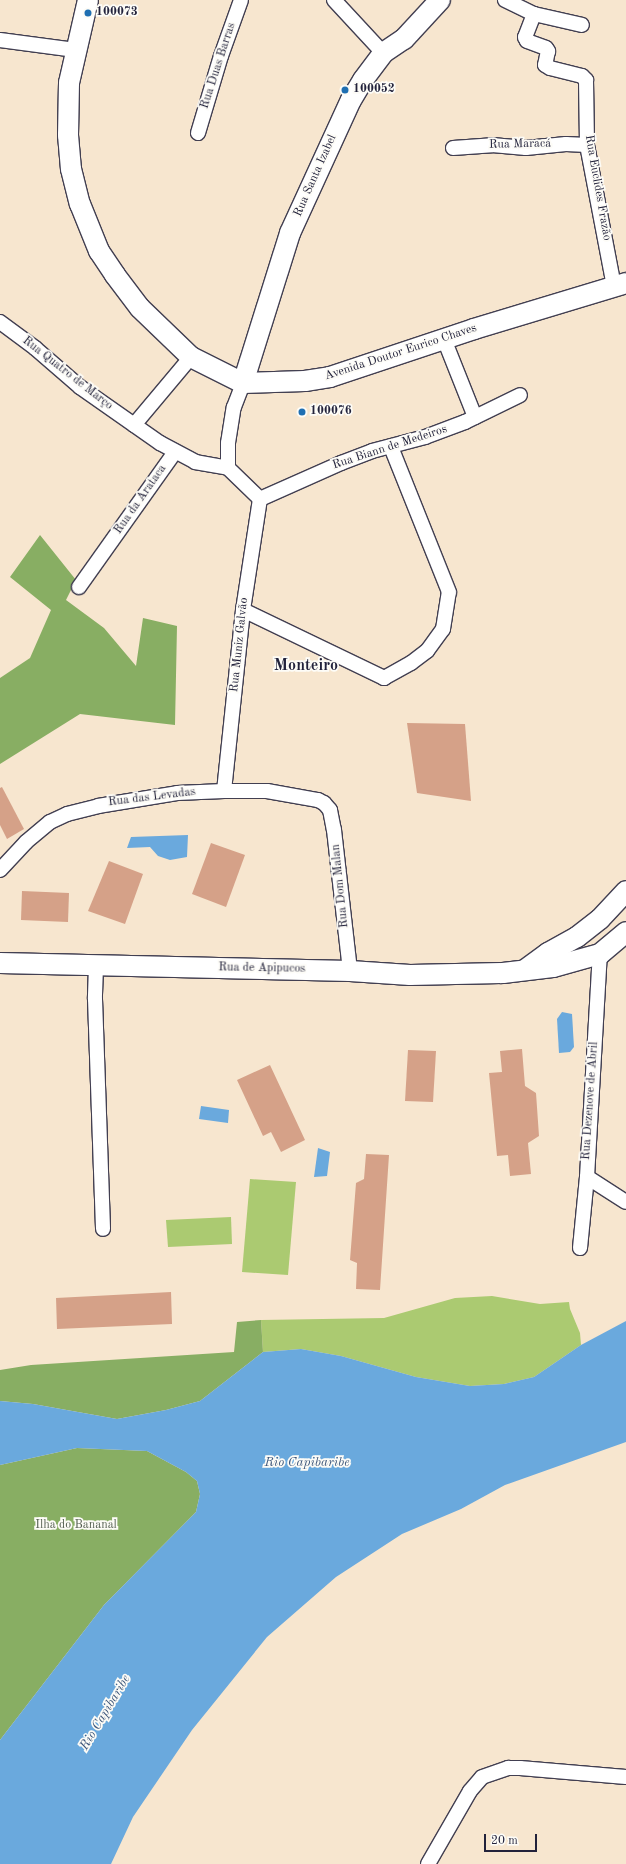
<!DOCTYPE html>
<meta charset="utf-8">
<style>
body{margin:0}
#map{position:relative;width:626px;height:1864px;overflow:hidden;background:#f7e6cf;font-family:"Old Standard TT",serif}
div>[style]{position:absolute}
.green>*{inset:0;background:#abca71}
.forest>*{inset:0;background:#88ae63}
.water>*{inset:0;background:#6aa9dd}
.building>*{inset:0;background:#d5a188}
.roads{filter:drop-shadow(1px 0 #423f51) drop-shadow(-1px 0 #423f51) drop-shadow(0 1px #423f51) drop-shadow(0 -1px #423f51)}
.street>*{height:14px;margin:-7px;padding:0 7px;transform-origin:7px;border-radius:7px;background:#fff}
.secondary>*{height:20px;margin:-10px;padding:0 10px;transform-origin:10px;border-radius:10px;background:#fff}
.dots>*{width:11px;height:11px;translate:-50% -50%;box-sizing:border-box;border:2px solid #fdfcf7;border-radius:50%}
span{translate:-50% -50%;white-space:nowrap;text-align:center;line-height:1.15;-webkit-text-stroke:3.5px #fdfcf7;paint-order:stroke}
.poi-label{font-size:12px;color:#22223b;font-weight:700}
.left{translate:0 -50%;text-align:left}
.street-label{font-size:12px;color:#22223b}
.park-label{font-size:12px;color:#525d4e}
.water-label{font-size:13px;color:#3f587c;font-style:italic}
.district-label{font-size:16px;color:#22223b;font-weight:700}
.scale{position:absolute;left:484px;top:1834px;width:53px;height:18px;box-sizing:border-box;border:2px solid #22223b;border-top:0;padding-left:5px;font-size:12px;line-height:14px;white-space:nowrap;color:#22223b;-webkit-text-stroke:3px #fdfcf7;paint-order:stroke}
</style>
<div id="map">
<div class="green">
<div style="clip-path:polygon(250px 1179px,296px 1182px,288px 1275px,242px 1272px)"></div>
<div style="clip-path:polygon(231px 1217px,232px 1244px,168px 1247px,166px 1220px)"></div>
<div style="clip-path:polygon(492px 1296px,540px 1304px,569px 1302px,570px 1309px,580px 1333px,581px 1345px,534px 1377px,504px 1384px,470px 1386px,416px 1377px,341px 1356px,301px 1349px,263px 1352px,261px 1320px,384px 1318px,455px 1298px)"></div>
</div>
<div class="forest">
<div style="clip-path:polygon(40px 535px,76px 580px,66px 600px,104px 628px,136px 666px,143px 618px,177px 626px,175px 725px,80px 714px,0 764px,0 678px,30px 658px,51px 610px,10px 577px)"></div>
<div style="clip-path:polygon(261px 1320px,263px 1352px,200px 1401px,166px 1410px,117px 1419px,33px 1404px,0 1401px,0 1370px,31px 1365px,234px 1352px,237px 1322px)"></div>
<div style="clip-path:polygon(77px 1448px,147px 1451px,186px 1472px,197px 1481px,200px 1494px,196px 1512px,104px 1605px,0 1740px,0 1465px)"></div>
</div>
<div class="water">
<div style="clip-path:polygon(188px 835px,187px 857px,170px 860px,158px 856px,150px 847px,127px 848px,131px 837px)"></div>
<div style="clip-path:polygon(562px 1012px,572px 1014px,574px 1047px,570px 1052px,559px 1053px,557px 1019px)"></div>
<div style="clip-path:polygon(201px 1106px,229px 1110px,228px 1123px,199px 1119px)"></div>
<div style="clip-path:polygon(318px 1148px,330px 1152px,327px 1176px,314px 1177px)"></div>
<div style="clip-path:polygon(626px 1321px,626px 1442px,505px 1485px,461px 1509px,402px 1534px,336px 1577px,267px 1637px,192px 1730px,133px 1817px,111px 1864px,0 1864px,0 1740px,104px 1605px,196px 1512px,200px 1494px,197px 1481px,186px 1472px,147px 1451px,77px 1448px,0 1465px,0 1401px,33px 1404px,117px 1419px,166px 1410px,200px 1401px,263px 1352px,301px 1349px,341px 1356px,416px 1377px,470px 1386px,504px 1384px,534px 1377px,581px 1345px)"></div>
</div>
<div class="building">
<div style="clip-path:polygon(407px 723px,465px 724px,471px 801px,417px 793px)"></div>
<div style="clip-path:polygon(2px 787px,24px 829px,7px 839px,0 825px,0 788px)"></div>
<div style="clip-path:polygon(211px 843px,245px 855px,226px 907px,192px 894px)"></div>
<div style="clip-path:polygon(109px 861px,143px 874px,125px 924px,88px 911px)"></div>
<div style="clip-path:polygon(22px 891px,69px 893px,68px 922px,21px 920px)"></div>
<div style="clip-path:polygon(522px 1049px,525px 1086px,536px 1093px,539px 1136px,528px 1143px,531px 1174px,510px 1176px,508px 1155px,497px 1156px,489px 1073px,502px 1072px,500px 1051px)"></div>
<div style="clip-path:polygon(408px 1050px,436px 1051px,433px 1102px,405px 1101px)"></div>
<div style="clip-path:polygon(270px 1065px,305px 1140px,281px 1152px,271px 1132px,263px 1136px,237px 1080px)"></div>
<div style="clip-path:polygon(366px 1154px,389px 1155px,380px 1290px,356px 1289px,357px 1263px,350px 1260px,356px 1183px,364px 1179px)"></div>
<div style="clip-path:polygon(171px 1292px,172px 1324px,57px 1329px,56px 1298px)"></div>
</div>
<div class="roads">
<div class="street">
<div style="left:334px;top:0;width:72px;rotate:47.2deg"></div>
<div style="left:505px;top:0;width:32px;rotate:26deg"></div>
<div style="left:534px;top:14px;width:49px;rotate:12.9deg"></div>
<div style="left:534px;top:14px;width:25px;rotate:111deg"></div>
<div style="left:525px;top:37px;width:4px;rotate:63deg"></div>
<div style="left:527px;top:41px;width:20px;rotate:20deg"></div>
<div style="left:546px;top:48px;width:4px;rotate:56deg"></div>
<div style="left:548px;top:51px;width:14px;rotate:102deg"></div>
<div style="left:545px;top:65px;width:6px;rotate:31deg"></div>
<div style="left:550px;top:68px;width:33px;rotate:14deg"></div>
<div style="left:582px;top:76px;width:6px;rotate:45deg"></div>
<div style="left:586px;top:80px;width:65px;rotate:89.1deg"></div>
<div style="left:587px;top:145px;width:145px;rotate:79.2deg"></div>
<div style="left:0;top:40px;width:76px;rotate:7.6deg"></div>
<div style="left:198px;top:133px;width:80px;rotate:-73.4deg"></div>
<div style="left:221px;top:56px;width:59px;rotate:-70.3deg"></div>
<div style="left:453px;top:148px;width:39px;rotate:-4deg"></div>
<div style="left:492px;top:145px;width:34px;rotate:5deg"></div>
<div style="left:526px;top:148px;width:40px;rotate:-5.7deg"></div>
<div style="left:566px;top:144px;width:21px;rotate:3deg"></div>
<div style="left:0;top:322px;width:44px;rotate:36.6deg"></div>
<div style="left:35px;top:348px;width:60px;rotate:40.9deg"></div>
<div style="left:80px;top:387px;width:98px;rotate:35deg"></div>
<div style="left:160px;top:443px;width:40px;rotate:28deg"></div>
<div style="left:195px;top:462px;width:34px;rotate:10deg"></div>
<div style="left:228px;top:468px;width:45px;rotate:44.1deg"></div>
<div style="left:444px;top:339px;width:84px;rotate:68.3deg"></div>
<div style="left:134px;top:425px;width:89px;rotate:-50deg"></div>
<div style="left:228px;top:468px;width:25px;rotate:-90deg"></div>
<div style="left:228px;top:443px;width:36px;rotate:-81deg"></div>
<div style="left:234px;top:407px;width:26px;rotate:-69deg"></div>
<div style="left:260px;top:499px;width:89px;rotate:-24deg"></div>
<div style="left:341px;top:463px;width:33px;rotate:-21deg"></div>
<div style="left:372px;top:451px;width:55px;rotate:-14.8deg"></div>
<div style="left:425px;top:437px;width:43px;rotate:-20.6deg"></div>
<div style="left:465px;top:422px;width:61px;rotate:-26.1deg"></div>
<div style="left:79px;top:587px;width:166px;rotate:-54.6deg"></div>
<div style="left:243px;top:610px;width:157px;rotate:25.7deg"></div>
<div style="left:384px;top:678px;width:31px;rotate:-29deg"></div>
<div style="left:411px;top:663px;width:20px;rotate:-37deg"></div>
<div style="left:427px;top:651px;width:27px;rotate:-54deg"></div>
<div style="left:443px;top:629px;width:37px;rotate:-81deg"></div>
<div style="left:449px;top:592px;width:156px;rotate:-111.8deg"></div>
<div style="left:224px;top:791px;width:182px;rotate:-84deg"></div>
<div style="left:243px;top:610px;width:112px;rotate:-81.3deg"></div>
<div style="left:0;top:870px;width:38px;rotate:-47deg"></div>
<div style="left:26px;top:842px;width:31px;rotate:-40deg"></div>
<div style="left:50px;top:822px;width:19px;rotate:-25deg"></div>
<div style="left:67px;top:814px;width:32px;rotate:-14deg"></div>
<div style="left:98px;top:806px;width:80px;rotate:-9.3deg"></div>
<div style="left:177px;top:793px;width:47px;rotate:-2.4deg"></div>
<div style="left:224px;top:791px;width:43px"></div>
<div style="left:267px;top:791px;width:52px;rotate:10deg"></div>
<div style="left:318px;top:800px;width:7px;rotate:27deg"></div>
<div style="left:324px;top:803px;width:9px;rotate:49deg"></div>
<div style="left:330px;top:810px;width:20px;rotate:79deg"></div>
<div style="left:334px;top:830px;width:142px;rotate:83.5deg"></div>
<div style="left:96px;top:966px;width:33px;rotate:92deg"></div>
<div style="left:95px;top:999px;width:230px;rotate:88deg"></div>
<div style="left:587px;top:1177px;width:46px;rotate:32.7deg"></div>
<div style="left:580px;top:1248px;width:71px;rotate:-84.4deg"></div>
<div style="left:587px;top:1177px;width:223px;rotate:-86.7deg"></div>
<div style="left:428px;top:1864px;width:84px;rotate:-60.1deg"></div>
<div style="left:470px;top:1791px;width:18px;rotate:-49deg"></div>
<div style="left:482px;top:1777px;width:28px;rotate:-19deg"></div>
<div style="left:508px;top:1768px;width:12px"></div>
<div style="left:520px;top:1768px;width:106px;rotate:4.9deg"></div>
</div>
<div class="secondary">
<div style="left:88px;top:0;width:85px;rotate:102.9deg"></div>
<div style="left:69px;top:83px;width:52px;rotate:91.1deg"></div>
<div style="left:68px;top:135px;width:34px;rotate:85deg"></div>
<div style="left:71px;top:169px;width:36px;rotate:76deg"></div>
<div style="left:80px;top:204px;width:51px;rotate:68deg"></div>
<div style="left:99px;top:251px;width:29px;rotate:56deg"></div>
<div style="left:115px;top:275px;width:41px;rotate:52.9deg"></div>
<div style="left:140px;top:308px;width:71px;rotate:43.9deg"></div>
<div style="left:191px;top:357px;width:58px;rotate:26.6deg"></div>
<div style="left:243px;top:383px;width:62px;rotate:-1.8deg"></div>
<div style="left:305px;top:381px;width:25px;rotate:-9deg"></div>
<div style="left:330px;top:377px;width:152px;rotate:-18.4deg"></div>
<div style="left:474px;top:329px;width:159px;rotate:-16.8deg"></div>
<div style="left:243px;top:383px;width:157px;rotate:-72.6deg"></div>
<div style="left:290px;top:233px;width:146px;rotate:-65.4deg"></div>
<div style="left:351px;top:100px;width:23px;rotate:-59deg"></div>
<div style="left:363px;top:80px;width:34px;rotate:-53deg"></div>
<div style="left:383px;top:53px;width:25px;rotate:-34deg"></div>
<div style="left:404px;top:39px;width:53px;rotate:-47.3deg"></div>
<div style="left:0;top:963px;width:350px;rotate:1.3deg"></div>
<div style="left:350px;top:971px;width:60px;rotate:3.8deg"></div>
<div style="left:410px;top:975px;width:93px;rotate:-1.2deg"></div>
<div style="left:503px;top:973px;width:50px;rotate:-6.8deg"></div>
<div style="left:553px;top:967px;width:49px;rotate:-15.5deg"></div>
<div style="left:600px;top:954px;width:34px;rotate:-40deg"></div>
<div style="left:526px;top:969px;width:27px;rotate:-36deg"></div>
<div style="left:548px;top:953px;width:33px;rotate:-29deg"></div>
<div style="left:577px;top:937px;width:29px;rotate:-38deg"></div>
<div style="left:600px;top:919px;width:38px;rotate:-47deg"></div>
</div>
</div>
<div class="dots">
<div style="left:88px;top:13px;background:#1f6fb2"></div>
<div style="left:345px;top:90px;background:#1f6fb2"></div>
<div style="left:302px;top:412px;background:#1f6fb2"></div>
</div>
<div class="poi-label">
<span class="left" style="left:96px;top:13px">100073</span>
<span class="left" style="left:353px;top:90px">100052</span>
<span class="left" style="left:310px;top:412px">100076</span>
</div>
<div class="street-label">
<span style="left:219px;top:66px;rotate:-72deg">Rua Duas Barras</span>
<span style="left:520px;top:145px;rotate:-1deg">Rua Maracá</span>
<span style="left:316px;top:176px;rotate:-66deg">Rua Santa Izabel</span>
<span style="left:597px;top:188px;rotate:80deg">Rua Euclides Frazão</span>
<span style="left:401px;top:353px;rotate:-18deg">Avenida Doutor Eurico Chaves</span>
<span style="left:67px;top:374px;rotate:38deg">Rua Quatro de Março</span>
<span style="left:390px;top:448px;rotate:-18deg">Rua Biann de Medeiros</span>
<span style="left:141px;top:500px;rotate:-55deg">Rua da Arataca</span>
<span style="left:240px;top:645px;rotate:-84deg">Rua Muniz Galvão</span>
<span style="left:152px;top:798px;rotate:-7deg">Rua das Levadas</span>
<span style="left:341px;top:886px;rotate:-96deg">Rua Dom Malan</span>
<span style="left:262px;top:969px;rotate:1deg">Rua de Apipucos</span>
<span style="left:591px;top:1101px;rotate:-86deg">Rua Dezenove de Abril</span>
</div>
<div class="park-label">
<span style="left:76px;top:1526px">Ilha do Bananal</span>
</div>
<div class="water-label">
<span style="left:307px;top:1463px">Rio Capibaribe</span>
<span style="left:106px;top:1713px;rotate:-59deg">Rio Capibaribe</span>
</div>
<div class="district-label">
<span style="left:306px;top:666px">Monteiro</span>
</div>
<div class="scale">20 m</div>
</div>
